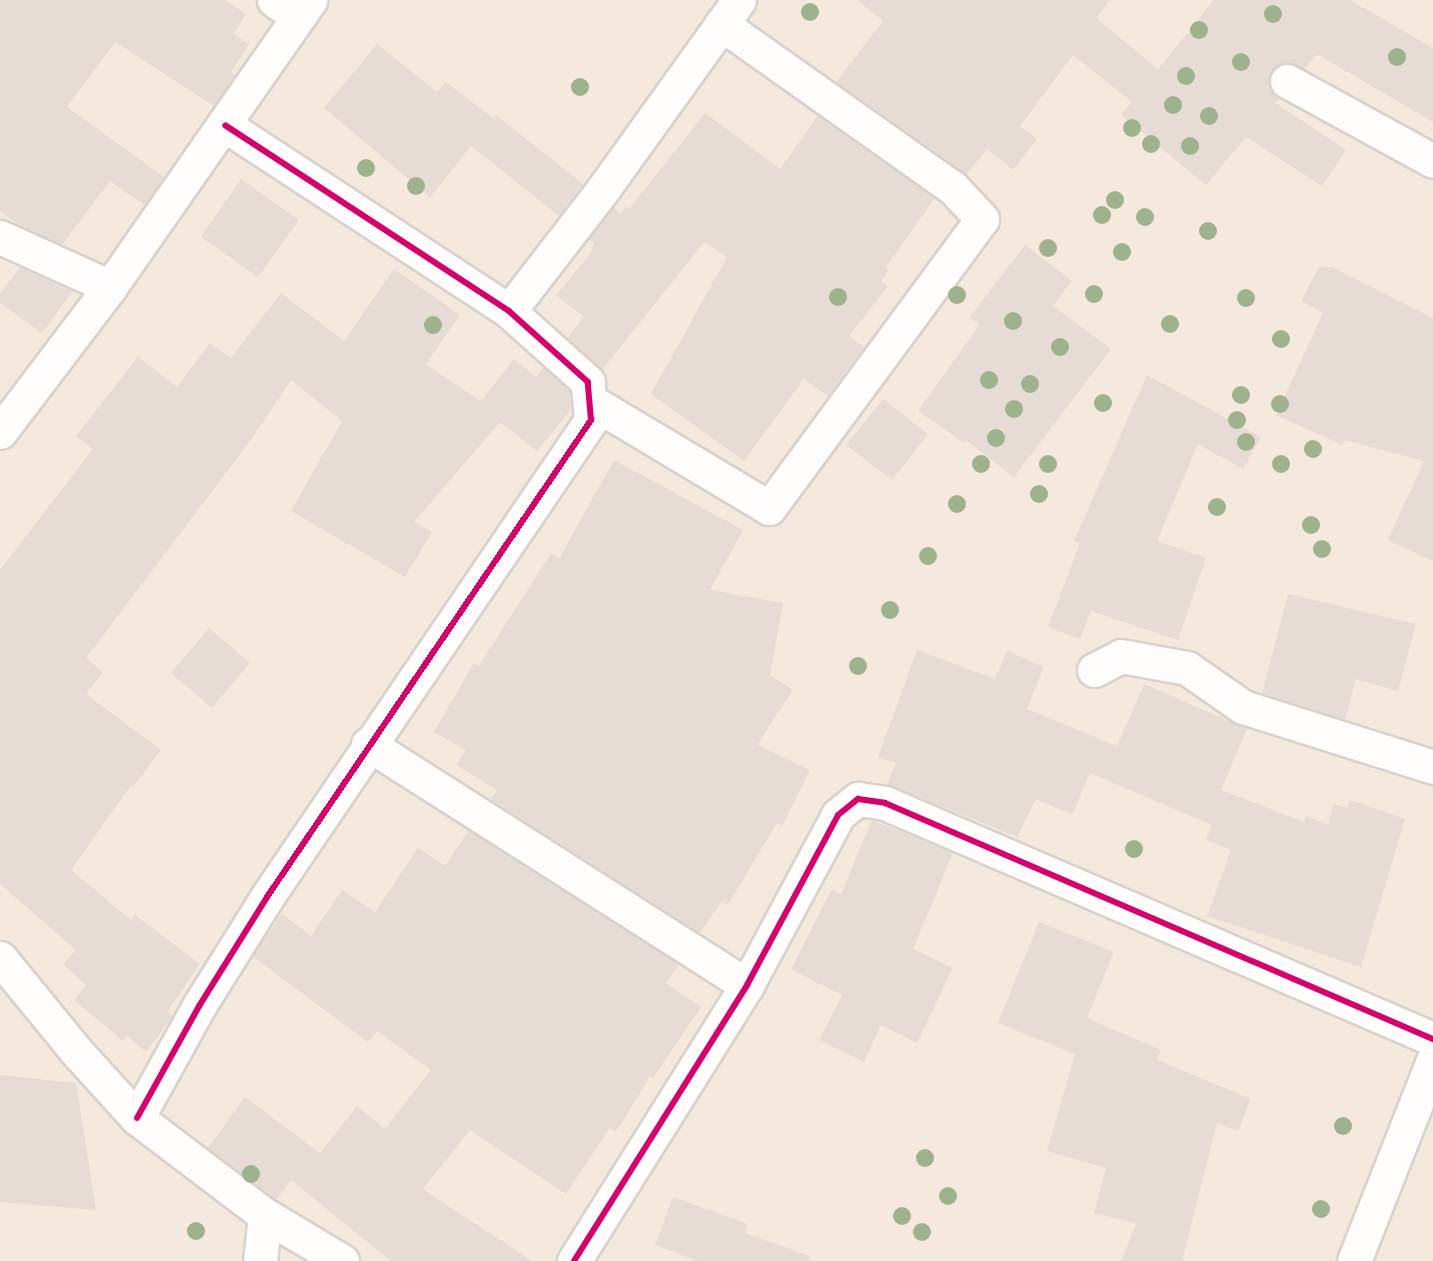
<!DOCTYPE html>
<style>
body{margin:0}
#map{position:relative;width:1433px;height:1261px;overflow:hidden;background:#f9f4ee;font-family:Mulish,sans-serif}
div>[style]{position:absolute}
.residential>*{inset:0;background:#f5e9de}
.building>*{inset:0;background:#e6dcd5}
.roads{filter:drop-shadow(2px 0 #d9d1cc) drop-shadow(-2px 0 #d9d1cc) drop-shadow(0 2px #d9d1cc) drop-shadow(0 -2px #d9d1cc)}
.minor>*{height:33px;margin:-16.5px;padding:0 16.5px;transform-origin:16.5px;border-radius:16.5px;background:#fefdfc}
.cycleway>*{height:6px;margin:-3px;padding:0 3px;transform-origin:3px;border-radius:3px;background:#d6006c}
.trees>*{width:18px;height:18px;margin:-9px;border-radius:50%;background:#9eb28d}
span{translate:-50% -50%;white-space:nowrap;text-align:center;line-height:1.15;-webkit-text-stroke:4.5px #fff9f1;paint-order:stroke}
</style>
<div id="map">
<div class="residential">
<div style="clip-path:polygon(0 0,1433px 0,1433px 1261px,0 1261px)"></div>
</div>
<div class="building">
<div style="clip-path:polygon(0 0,225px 0,246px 14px,233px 34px,249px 44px,231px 72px,235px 75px,214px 106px,115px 42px,67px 107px,164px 177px,144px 205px,110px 181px,62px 245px,21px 226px,0 211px)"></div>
<div style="clip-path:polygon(857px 0,1110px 0,1096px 18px,1158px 69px,1214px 0,1350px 0,1433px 48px,1433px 122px,1317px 54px,1304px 69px,1286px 62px,1270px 73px,1271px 90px,1279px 98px,1275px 103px,1346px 150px,1322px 186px,1246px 137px,1206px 185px,1121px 115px,1132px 102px,1073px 55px,1020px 126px,1037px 139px,1013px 170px,987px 149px,966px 175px,836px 82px,883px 21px)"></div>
<div style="clip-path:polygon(377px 44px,437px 92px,446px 82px,494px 119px,497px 116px,583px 184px,559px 216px,471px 146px,430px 197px,324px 108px)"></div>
<div style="clip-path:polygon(705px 113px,780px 169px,818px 116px,935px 198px,886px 267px,889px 270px,881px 281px,888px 286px,849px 336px,864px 347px,828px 396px,804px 379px,744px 461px,651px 394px,727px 257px,704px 242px,602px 370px,567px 338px,584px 317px,556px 295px,590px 254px,594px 244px,588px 239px,613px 208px,620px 213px,625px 206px,629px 209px)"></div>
<div style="clip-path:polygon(241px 179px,299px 220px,258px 277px,201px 237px)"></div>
<div style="clip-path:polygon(1025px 245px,1072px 281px,1053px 306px,1111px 349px,1014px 477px,966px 440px,964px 443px,918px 411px,980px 324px,969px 318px)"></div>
<div style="clip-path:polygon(20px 267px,72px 292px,42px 333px,0 303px,0 294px)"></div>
<div style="clip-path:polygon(1319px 267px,1332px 267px,1433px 318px,1433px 561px,1388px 540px,1424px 461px,1345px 440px,1342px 445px,1276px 415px,1323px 313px,1301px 301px)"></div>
<div style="clip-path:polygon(394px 269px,460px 315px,426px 364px,481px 401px,514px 359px,536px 377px,544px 367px,570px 391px,571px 409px,537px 451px,500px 422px,414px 522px,432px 532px,405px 577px,291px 511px,342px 421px,291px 380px,250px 441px,86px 658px,103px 672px,86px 694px,161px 750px,133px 787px,131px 785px,71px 870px,131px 920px,135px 915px,200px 964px,167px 1012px,172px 1016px,167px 1024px,146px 1052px,127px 1036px,123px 1041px,74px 1000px,86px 985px,63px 964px,76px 950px,0 884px,0 570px,93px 449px,76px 436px,138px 357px,177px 387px,210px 343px,231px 358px,281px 293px,344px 341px)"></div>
<div style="clip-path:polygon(1147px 375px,1261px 437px,1243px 469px,1198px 444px,1157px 541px,1206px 558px,1178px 640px,1091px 611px,1080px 639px,1048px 627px,1080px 543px,1074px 541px)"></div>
<div style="clip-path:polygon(883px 399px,928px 434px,892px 480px,846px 445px)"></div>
<div style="clip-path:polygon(614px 460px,743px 530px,710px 590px,783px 603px,770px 675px,793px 690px,757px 745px,810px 770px,782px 826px,777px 823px,728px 905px,722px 901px,700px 933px,490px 799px,497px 790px,456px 765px,466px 750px,434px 732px,474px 663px,479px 666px,551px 553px,559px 559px)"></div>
<div style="clip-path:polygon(1288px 594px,1416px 624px,1398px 691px,1356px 679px,1345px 720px,1262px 693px)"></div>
<div style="clip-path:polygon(209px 628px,250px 663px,212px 708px,171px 673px)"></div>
<div style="clip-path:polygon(917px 650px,995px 679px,1007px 651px,1044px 667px,1027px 709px,1117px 746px,1144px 684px,1247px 729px,1221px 790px,1304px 822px,1306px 816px,1328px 825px,1334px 804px,1347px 808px,1350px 800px,1405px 819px,1361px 967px,1207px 916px,1231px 850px,1206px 840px,1212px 825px,1090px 773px,1072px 815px,1036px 799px,1017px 837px,887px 784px,896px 763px,878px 757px)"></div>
<div style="clip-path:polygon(872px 820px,953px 853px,913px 949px,953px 968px,917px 1043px,881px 1025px,864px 1062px,819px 1040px,842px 995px,791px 969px,832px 889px,841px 894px)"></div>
<div style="clip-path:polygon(469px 830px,679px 964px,666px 983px,701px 1007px,653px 1078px,650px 1076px,616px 1132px,610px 1128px,566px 1194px,470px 1130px,423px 1189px,532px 1261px,391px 1261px,291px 1180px,276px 1200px,208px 1148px,245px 1097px,320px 1153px,357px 1106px,385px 1129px,431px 1070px,377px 1031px,368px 1042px,252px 956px,282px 914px,311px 936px,342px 890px,375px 912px,418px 848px,445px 866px)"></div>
<div style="clip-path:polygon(1039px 922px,1114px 952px,1087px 1018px,1161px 1050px,1157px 1060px,1251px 1099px,1238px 1131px,1217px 1123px,1182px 1261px,1121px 1261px,1136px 1224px,1094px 1213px,1106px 1168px,1047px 1151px,1075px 1054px,998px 1023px)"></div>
<div style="clip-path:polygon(0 1075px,76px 1083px,96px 1210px,0 1202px)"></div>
<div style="clip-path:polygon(673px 1197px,748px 1224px,745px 1233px,810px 1256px,809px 1261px,698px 1261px,655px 1245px)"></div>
</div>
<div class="roads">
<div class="minor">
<div style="left:274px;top:0;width:29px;rotate:35deg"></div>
<div style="left:1287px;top:81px;width:166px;rotate:28.7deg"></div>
<div style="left:0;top:237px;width:121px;rotate:24.4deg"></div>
<div style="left:509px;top:311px;width:155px;rotate:-52.3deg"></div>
<div style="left:604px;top:188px;width:231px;rotate:-54.3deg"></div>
<div style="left:592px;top:402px;width:206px;rotate:30.9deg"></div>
<div style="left:769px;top:508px;width:359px;rotate:-53.6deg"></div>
<div style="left:982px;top:219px;width:42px;rotate:-133.1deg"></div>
<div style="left:953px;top:188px;width:284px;rotate:-144.7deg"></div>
<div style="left:0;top:432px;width:182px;rotate:-52.8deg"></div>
<div style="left:110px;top:287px;width:350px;rotate:-55.1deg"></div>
<div style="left:1094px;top:670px;width:30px;rotate:-27deg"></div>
<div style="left:1121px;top:656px;width:67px;rotate:10.3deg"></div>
<div style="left:1187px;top:668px;width:68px;rotate:34.9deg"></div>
<div style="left:1243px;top:707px;width:199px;rotate:17.5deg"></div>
<div style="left:368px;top:744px;width:449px;rotate:32.5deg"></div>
<div style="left:0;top:958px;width:120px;rotate:50.7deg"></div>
<div style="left:76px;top:1051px;width:91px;rotate:47.7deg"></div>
<div style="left:137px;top:1118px;width:161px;rotate:37.2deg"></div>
<div style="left:265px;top:1215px;width:90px;rotate:30.9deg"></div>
<div style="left:137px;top:1118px;width:128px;rotate:-61deg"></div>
<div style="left:199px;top:1006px;width:128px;rotate:-58deg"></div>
<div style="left:267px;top:897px;width:577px;rotate:-55.81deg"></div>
<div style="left:591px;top:420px;width:38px;rotate:-95deg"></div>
<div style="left:588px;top:382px;width:106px;rotate:-138.1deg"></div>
<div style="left:509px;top:311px;width:339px;rotate:-146.8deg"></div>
<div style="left:260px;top:1261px;width:46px;rotate:-83.8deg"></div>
<div style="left:574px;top:1261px;width:326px;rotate:-57.9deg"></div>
<div style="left:747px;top:985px;width:193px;rotate:-61.8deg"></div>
<div style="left:838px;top:815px;width:26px;rotate:-39deg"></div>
<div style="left:858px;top:799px;width:27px;rotate:8deg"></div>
<div style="left:885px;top:803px;width:597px;rotate:23.3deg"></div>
<div style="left:1354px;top:1261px;width:216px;rotate:-68.5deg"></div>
</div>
</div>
<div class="cycleway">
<div style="left:137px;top:1118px;width:128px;rotate:-61deg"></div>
<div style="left:199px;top:1006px;width:128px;rotate:-58deg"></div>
<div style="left:267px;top:897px;width:577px;rotate:-55.81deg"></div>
<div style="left:591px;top:420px;width:38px;rotate:-95deg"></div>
<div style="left:588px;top:382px;width:106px;rotate:-138.1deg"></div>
<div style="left:509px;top:311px;width:339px;rotate:-146.8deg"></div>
<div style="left:574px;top:1261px;width:326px;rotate:-57.9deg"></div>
<div style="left:747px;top:985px;width:193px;rotate:-61.8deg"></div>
<div style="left:838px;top:815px;width:26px;rotate:-39deg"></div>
<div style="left:858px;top:799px;width:27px;rotate:8deg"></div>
<div style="left:885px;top:803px;width:597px;rotate:23.3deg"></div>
</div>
<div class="trees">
<div style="left:810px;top:12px"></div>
<div style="left:1273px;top:14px"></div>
<div style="left:1199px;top:30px"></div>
<div style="left:1397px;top:57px"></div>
<div style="left:1241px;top:62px"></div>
<div style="left:1186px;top:76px"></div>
<div style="left:580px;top:87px"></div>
<div style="left:1173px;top:105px"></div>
<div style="left:1209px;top:116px"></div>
<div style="left:1132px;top:128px"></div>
<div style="left:1151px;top:144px"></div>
<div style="left:1190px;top:146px"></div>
<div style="left:366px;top:168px"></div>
<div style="left:416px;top:186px"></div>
<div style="left:1115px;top:200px"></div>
<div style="left:1102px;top:215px"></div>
<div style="left:1145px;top:217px"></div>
<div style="left:1208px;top:231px"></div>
<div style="left:1048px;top:248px"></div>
<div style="left:1122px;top:252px"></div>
<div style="left:1094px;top:294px"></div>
<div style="left:957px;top:295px"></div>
<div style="left:838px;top:297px"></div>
<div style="left:1246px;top:298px"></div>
<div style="left:1013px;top:321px"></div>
<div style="left:1170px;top:324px"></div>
<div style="left:433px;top:325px"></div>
<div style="left:1281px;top:339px"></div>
<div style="left:1060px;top:347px"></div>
<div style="left:989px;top:380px"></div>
<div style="left:1030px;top:384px"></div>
<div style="left:1241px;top:395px"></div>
<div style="left:1103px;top:403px"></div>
<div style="left:1280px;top:404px"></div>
<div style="left:1014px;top:409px"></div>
<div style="left:1237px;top:420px"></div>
<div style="left:996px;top:438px"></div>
<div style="left:1246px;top:442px"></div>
<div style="left:1313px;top:449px"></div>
<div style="left:981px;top:464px"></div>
<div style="left:1048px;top:464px"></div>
<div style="left:1281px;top:464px"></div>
<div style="left:1039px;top:494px"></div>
<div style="left:957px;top:504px"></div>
<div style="left:1217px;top:507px"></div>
<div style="left:1311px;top:525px"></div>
<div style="left:1322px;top:549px"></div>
<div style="left:928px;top:556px"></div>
<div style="left:890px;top:610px"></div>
<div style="left:858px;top:666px"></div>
<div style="left:1134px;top:849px"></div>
<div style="left:1343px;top:1126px"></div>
<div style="left:925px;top:1158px"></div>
<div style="left:251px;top:1174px"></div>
<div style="left:948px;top:1196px"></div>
<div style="left:1321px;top:1209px"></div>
<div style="left:902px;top:1216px"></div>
<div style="left:196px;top:1231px"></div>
<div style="left:922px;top:1232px"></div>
</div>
</div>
